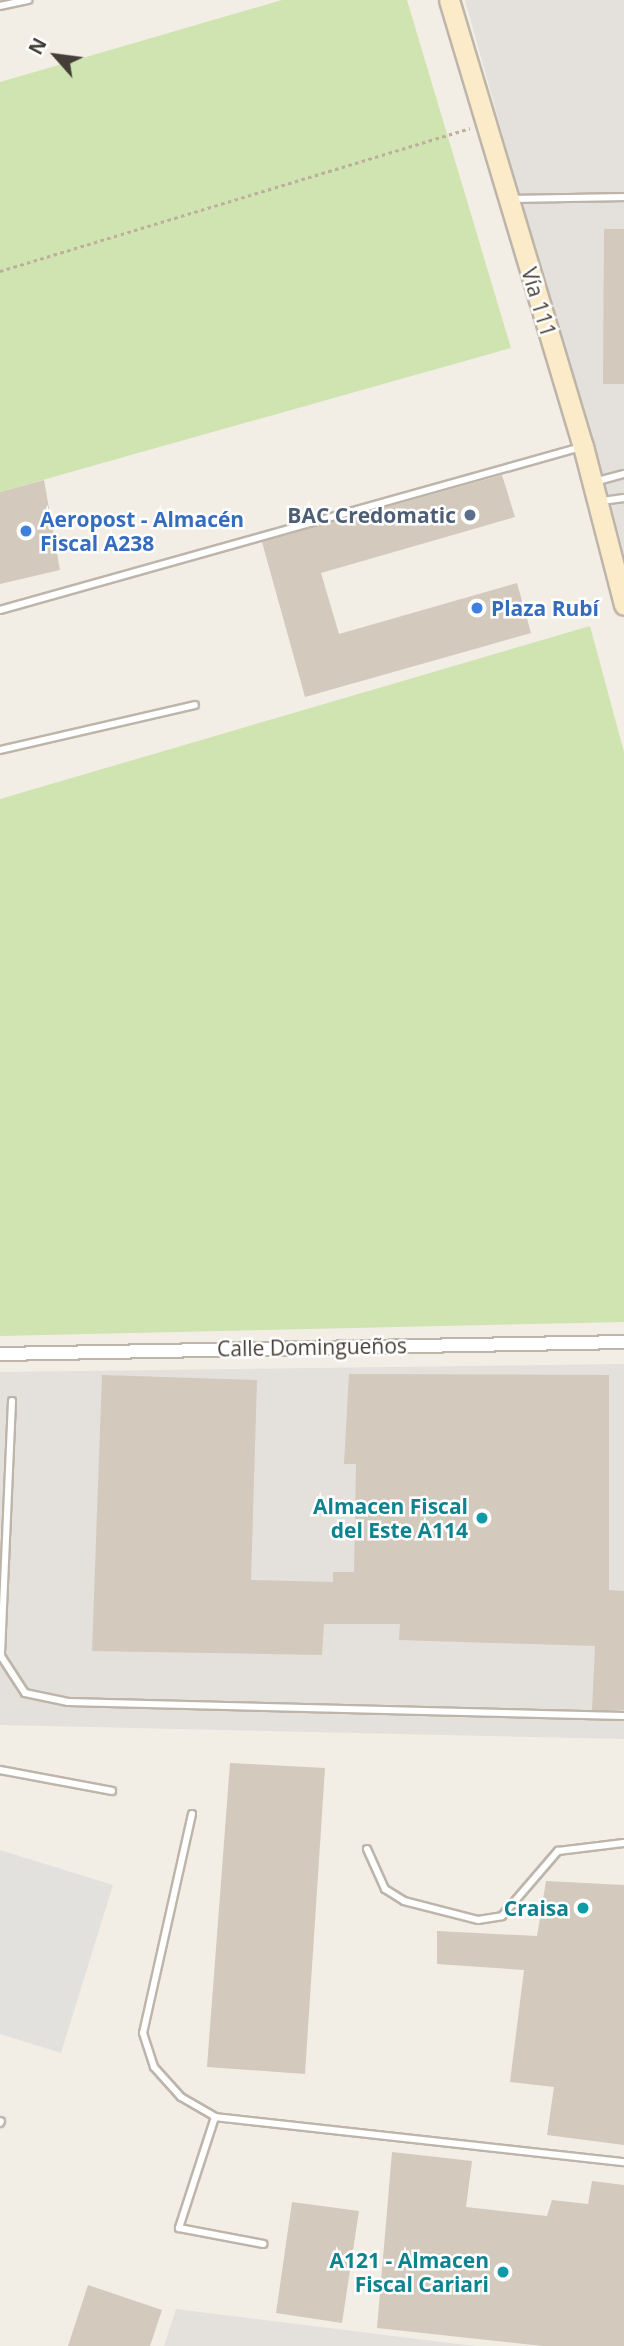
<!DOCTYPE html>
<meta charset="utf-8">
<style>
body{margin:0}
#map{position:relative;width:624px;height:2346px;overflow:hidden;background:#f2eee6;font-family:"Open Sans",sans-serif}
div>[style]{position:absolute}
.industrial>*{inset:0;background:#e4e0db}
.green>*{inset:0;background:#d0e4b2}
.parking>*{inset:0;background:#e3e1de}
.building>*{inset:0;background:#d3c9bd}
.path>*{height:2.5px;margin-top:-1.25px;transform-origin:0;background:repeating-linear-gradient(90deg,#bdaf9c 0 3.5px,transparent 0 7px)}
.roads{filter:drop-shadow(2px 0 #bdb5aa) drop-shadow(-2px 0 #bdb5aa) drop-shadow(0 2px #bdb5aa) drop-shadow(0 -2px #bdb5aa)}
.service>*{height:6px;margin:-3px;padding:0 3px;transform-origin:3px;border-radius:3px;background:#fff}
.minor>*{height:12px;margin:-6px;padding:0 6px;transform-origin:6px;border-radius:6px;background:#fff}
.secondary>*{height:19px;margin:-9.5px;padding:0 9.5px;transform-origin:9.5px;border-radius:9.5px;background:#fbebc8}
.dots>*{width:19px;height:19px;translate:-50% -50%;box-sizing:border-box;border:4px solid #fff;border-radius:50%}
span{translate:-50% -50%;white-space:nowrap;text-align:center;line-height:1.15;-webkit-text-stroke:5px #fff;paint-order:stroke}
.street-label{font-size:21px;color:#443e36}
.service-label{font-size:21px;color:#4e5e75;font-weight:700}
.right{translate:-100% -50%;text-align:right}
.shop-label{font-size:21px;color:#366cbe;font-weight:700}
.left{translate:0 -50%;text-align:left}
.culture-label{font-size:21px;color:#0d838f;font-weight:700}
.north{position:absolute;left:21px;top:21px;width:70px;height:70px;-webkit-text-stroke:5px #fff;paint-order:stroke;rotate:298deg;font-size:19px;font-weight:700;line-height:28px;text-align:center;color:#443e36}
.north::after{content:'';display:block;margin:auto;width:24px;height:32px;background:#443e36;clip-path:polygon(50% 0,100% 100%,50% 72%,0 100%)}
</style>
<div id="map">
<div class="industrial">
<div style="clip-path:polygon(465px 0,624px 0,624px 554px,513px 172px)"></div>
<div style="clip-path:polygon(624px 1364px,624px 1739px,0 1725px,0 1372px)"></div>
<div style="clip-path:polygon(176px 2309px,474px 2346px,164px 2346px)"></div>
</div>
<div class="green">
<div style="clip-path:polygon(282px 0,407px 0,511px 348px,0 492px,0 82px)"></div>
<div style="clip-path:polygon(590px 626px,624px 752px,624px 1322px,0 1336px,0 799px)"></div>
</div>
<div class="parking">
<div style="clip-path:polygon(0 1850px,113px 1885px,61px 2053px,0 2034px)"></div>
</div>
<div class="building">
<div style="clip-path:polygon(604px 229px,624px 229px,624px 384px,603px 384px)"></div>
<div style="clip-path:polygon(502px 475px,515px 517px,321px 573px,339px 634px,517px 583px,531px 633px,305px 697px,262px 542px)"></div>
<div style="clip-path:polygon(44px 480px,60px 570px,0 584px,0 492px)"></div>
<div style="clip-path:polygon(349px 1374px,609px 1375px,609px 1590px,624px 1591px,624px 1710px,592px 1710px,595px 1646px,399px 1640px,400px 1624px,324px 1624px,322px 1655px,92px 1651px,102px 1375px,257px 1380px,251px 1580px,333px 1582px,333px 1572px,354px 1572px,356px 1464px,344px 1464px)"></div>
<div style="clip-path:polygon(230px 1763px,325px 1768px,305px 2074px,207px 2067px)"></div>
<div style="clip-path:polygon(546px 1881px,624px 1885px,624px 2145px,547px 2135px,554px 2087px,510px 2082px,524px 1970px,437px 1964px,437px 1931px,537px 1936px)"></div>
<div style="clip-path:polygon(392px 2152px,472px 2161px,466px 2207px,547px 2216px,552px 2200px,588px 2204px,592px 2181px,624px 2185px,624px 2346px,543px 2346px,377px 2328px)"></div>
<div style="clip-path:polygon(292px 2202px,359px 2211px,342px 2323px,276px 2313px)"></div>
<div style="clip-path:polygon(88px 2285px,162px 2310px,150px 2346px,68px 2346px)"></div>
</div>
<div class="path">
<div style="left:0;top:271px;width:491px;rotate:-16.9deg"></div>
</div>
<div class="roads">
<div class="service">
<div style="left:0;top:6px;width:29px;rotate:-12deg"></div>
<div style="left:513px;top:199px;width:111px;rotate:-1deg"></div>
<div style="left:594px;top:482px;width:31px;rotate:-15deg"></div>
<div style="left:602px;top:501px;width:22px;rotate:-8deg"></div>
<div style="left:0;top:610px;width:603px;rotate:-15.67deg"></div>
<div style="left:0;top:750px;width:200px;rotate:-13deg"></div>
<div style="left:12px;top:1401px;width:255px;rotate:92.5deg"></div>
<div style="left:1px;top:1656px;width:44px;rotate:57deg"></div>
<div style="left:25px;top:1693px;width:44px;rotate:11.8deg"></div>
<div style="left:68px;top:1702px;width:556px;rotate:1.44deg"></div>
<div style="left:0;top:1770px;width:114px;rotate:10.6deg"></div>
<div style="left:192px;top:1814px;width:224px;rotate:102.6deg"></div>
<div style="left:143px;top:2033px;width:36px;rotate:72deg"></div>
<div style="left:154px;top:2067px;width:40px;rotate:48deg"></div>
<div style="left:181px;top:2097px;width:39px;rotate:30deg"></div>
<div style="left:215px;top:2117px;width:411px;rotate:6.3deg"></div>
<div style="left:367px;top:1849px;width:44px;rotate:65.8deg"></div>
<div style="left:385px;top:1889px;width:22px;rotate:32deg"></div>
<div style="left:404px;top:1901px;width:76px;rotate:14.4deg"></div>
<div style="left:478px;top:1920px;width:24px;rotate:-9deg"></div>
<div style="left:502px;top:1916px;width:86px;rotate:-49.3deg"></div>
<div style="left:558px;top:1851px;width:66px;rotate:-6.9deg"></div>
<div style="left:215px;top:2117px;width:117px;rotate:108deg"></div>
<div style="left:179px;top:2228px;width:86px;rotate:10.7deg"></div>
<div style="left:0;top:2123px;width:2px;rotate:-63deg"></div>
</div>
<div class="minor">
<div style="left:0;top:1354px;width:624px;rotate:-1.1deg"></div>
</div>
<div class="secondary">
<div style="left:449px;top:0;width:466px;rotate:73.3deg"></div>
<div style="left:583px;top:446px;width:164px;rotate:75.5deg"></div>
</div>
</div>
<div class="dots">
<div style="left:470px;top:515px;background:#5c6f8a"></div>
<div style="left:26px;top:531px;background:#3f7fe0"></div>
<div style="left:477px;top:608px;background:#3f7fe0"></div>
<div style="left:482px;top:1518px;background:#0f9aa8"></div>
<div style="left:583px;top:1908px;background:#0f9aa8"></div>
<div style="left:503px;top:2272px;background:#0f9aa8"></div>
</div>
<div class="street-label">
<span style="left:539px;top:302px;rotate:73deg">Vía 111</span>
<span style="left:312px;top:1347px;rotate:-1deg">Calle Domingueños</span>
</div>
<div class="service-label">
<span class="right" style="left:456px;top:515px">BAC Credomatic</span>
</div>
<div class="shop-label">
<span class="left" style="left:40px;top:531px">Aeropost - Almacén<br>Fiscal A238</span>
<span class="left" style="left:491px;top:608px">Plaza Rubí</span>
</div>
<div class="culture-label">
<span class="right" style="left:468px;top:1518px">Almacen Fiscal<br>del Este A114</span>
<span class="right" style="left:569px;top:1908px">Craisa</span>
<span class="right" style="left:489px;top:2272px">A121 - Almacen<br>Fiscal Cariari</span>
</div>
<div class="north">N</div>
</div>
